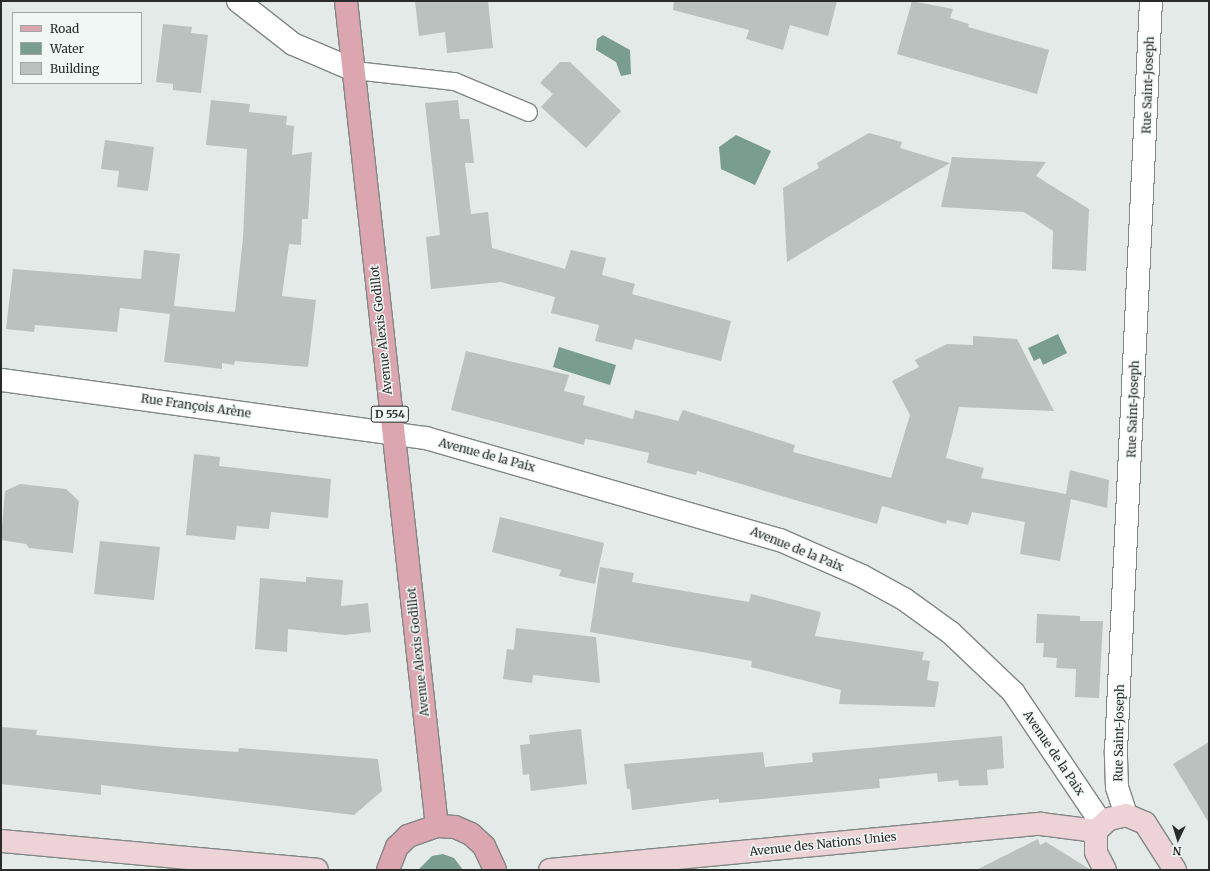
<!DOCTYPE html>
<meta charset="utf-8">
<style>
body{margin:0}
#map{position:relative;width:1210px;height:871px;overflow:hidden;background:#e3eae7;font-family:Merriweather,serif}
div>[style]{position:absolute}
.water>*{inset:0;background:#799d8f}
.building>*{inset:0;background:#bbc1bf}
.roads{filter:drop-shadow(1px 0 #818785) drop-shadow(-1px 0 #818785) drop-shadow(0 1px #818785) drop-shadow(0 -1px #818785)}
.lane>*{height:17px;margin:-8.5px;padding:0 8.5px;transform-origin:8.5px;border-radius:8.5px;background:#fff}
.street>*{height:22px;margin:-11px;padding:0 11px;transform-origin:11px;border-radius:11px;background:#fff}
.secondary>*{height:22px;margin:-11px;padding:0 11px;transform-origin:11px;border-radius:11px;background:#edd2d7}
.primary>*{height:22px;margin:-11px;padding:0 11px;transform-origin:11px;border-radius:11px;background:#dba6b0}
span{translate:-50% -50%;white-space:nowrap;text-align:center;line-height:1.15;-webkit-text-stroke:3px #f1f7f5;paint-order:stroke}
.shield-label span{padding:1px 3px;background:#f1f7f5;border:1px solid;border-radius:3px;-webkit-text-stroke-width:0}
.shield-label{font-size:11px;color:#292c2b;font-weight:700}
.street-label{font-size:12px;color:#292c2b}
.frame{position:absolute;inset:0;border:2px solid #292c2b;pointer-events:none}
.legend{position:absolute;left:12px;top:12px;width:130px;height:72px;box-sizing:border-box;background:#f1f7f5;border:1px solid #a1a6a4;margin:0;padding:5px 7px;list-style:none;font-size:12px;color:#292c2b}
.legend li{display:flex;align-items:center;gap:8px;height:20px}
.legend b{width:20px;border:1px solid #a1a6a4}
.north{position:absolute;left:1158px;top:819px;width:40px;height:40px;-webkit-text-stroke:3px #f1f7f5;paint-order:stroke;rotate:184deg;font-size:11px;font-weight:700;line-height:16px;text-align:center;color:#292c2b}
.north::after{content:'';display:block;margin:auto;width:14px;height:18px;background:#292c2b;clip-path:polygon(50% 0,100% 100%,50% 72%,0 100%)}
</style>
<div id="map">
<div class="water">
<div style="clip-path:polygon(603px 35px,630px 50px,631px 74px,621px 76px,616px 62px,596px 50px,597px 39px)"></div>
<div style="clip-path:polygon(736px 135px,771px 151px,755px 185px,721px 169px,719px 147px)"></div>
<div style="clip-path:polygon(1058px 334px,1067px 353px,1043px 365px,1040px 358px,1034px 361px,1028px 348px)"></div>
<div style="clip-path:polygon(559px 347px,616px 365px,610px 385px,553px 367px)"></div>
<div style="clip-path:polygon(443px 854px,454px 858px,463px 870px,418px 870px,432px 856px)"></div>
</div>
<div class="building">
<div style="clip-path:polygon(415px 1px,488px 1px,493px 48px,447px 53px,445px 32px,419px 36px)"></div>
<div style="clip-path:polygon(674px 1px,837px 1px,828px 36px,790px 25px,783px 50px,746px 39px,749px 30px,673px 10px)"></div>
<div style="clip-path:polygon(912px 1px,953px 9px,950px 18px,969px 24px,968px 27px,1049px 50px,1037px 94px,897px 54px)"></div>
<div style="clip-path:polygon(163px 24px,192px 27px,191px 33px,208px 35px,201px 93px,173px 90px,173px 84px,156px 82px)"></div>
<div style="clip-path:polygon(560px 62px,570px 62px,621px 111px,586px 148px,541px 107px,553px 94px,540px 83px)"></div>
<div style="clip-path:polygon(211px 100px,250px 104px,249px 112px,287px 116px,286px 125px,294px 126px,292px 155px,312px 152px,308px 219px,302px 219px,301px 245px,289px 244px,282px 296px,316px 300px,308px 367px,235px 361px,234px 365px,222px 363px,222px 369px,164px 362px,170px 314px,120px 308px,117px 332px,35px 325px,34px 332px,6px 329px,13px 269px,141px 279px,144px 250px,180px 254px,174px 306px,235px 312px,243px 238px,247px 149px,206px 145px)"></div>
<div style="clip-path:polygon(458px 100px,460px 119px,469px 119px,474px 163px,465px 163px,471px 214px,488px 212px,492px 248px,565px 269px,571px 250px,606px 258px,602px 275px,635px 284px,632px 294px,731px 321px,721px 361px,635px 339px,632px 350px,595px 341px,599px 325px,551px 313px,555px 297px,501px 282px,431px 289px,426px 237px,440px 235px,425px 103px)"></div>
<div style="clip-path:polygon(869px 133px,902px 142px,900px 148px,950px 163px,787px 262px,783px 188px,819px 168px,817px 163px)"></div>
<div style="clip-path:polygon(105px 140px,154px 147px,148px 191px,117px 187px,119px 171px,101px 169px)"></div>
<div style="clip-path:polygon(952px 157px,1046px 162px,1036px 176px,1089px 209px,1086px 271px,1052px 269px,1053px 231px,1024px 212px,941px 207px)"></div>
<div style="clip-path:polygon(973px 336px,1017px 339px,1054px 411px,959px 407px,946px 458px,984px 468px,981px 478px,1066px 494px,1070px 470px,1109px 480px,1107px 508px,1071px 499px,1060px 561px,1020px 554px,1025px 522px,972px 512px,968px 525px,947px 520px,946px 524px,882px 506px,877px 524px,697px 471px,696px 475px,647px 463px,649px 453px,593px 440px,585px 439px,584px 445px,451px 410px,466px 351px,569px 375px,564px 391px,585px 396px,583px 405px,633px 419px,635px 410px,678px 421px,683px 410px,795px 445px,793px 452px,891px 478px,910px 415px,892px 381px,919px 367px,915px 360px,947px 344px,973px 345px)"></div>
<div style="clip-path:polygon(194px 454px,220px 457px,219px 466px,331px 479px,328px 518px,271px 512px,269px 529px,237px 526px,235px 540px,186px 535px)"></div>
<div style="clip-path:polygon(20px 484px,66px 489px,79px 501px,73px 553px,29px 548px,26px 544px,1px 540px,5px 491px)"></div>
<div style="clip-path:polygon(500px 517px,604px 543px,595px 584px,559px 576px,561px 570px,492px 552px)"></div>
<div style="clip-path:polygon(100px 541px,160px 547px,154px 600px,94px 594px)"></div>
<div style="clip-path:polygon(600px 567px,634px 573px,632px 582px,749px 602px,751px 594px,821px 612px,815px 636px,924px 652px,922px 660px,930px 661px,927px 680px,939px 682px,935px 707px,839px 704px,841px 690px,751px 667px,752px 661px,590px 632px)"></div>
<div style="clip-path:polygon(306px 577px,343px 580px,341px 606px,368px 603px,371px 632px,345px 635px,288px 629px,287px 652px,255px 649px,260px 578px,306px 582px)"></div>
<div style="clip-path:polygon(1037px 614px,1080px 616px,1080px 621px,1103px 621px,1099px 698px,1075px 697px,1076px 669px,1056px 668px,1057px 658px,1043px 657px,1044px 643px,1036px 643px)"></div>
<div style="clip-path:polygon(516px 628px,596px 637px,600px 683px,533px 675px,532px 683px,503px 679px,507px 649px,514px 650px)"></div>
<div style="clip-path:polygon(1px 727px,37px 730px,36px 735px,166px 747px,238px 752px,239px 748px,378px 759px,382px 791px,354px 815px,101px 785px,101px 795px,1px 784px)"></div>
<div style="clip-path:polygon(581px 729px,587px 784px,531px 791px,529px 774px,523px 775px,520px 745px,530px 744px,529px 735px)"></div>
<div style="clip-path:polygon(1002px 736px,1004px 768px,987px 770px,988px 785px,959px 786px,958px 780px,938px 782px,937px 773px,879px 779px,880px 788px,719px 803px,719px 799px,632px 810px,630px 789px,627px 789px,624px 764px,763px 752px,765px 767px,813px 762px,812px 753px)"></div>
<div style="clip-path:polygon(1209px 742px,1209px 823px,1173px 764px)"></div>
<div style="clip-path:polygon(1038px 839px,1040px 845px,1046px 842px,1091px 870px,976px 870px)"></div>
</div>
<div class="roads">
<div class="lane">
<div style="left:354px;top:70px;width:101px;rotate:6.3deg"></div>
<div style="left:454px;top:81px;width:80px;rotate:22.7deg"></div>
</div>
<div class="street">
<div style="left:238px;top:1px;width:70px;rotate:38deg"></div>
<div style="left:293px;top:44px;width:66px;rotate:23.1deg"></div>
<div style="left:1px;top:380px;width:429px;rotate:7.8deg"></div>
<div style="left:426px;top:438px;width:368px;rotate:16.1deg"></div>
<div style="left:780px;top:540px;width:90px;rotate:23.7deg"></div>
<div style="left:862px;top:576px;width:48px;rotate:28.7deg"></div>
<div style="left:904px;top:599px;width:58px;rotate:35.9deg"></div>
<div style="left:951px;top:633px;width:86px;rotate:43.6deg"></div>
<div style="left:1013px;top:692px;width:159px;rotate:56deg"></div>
<div style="left:1126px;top:815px;width:29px;rotate:-108deg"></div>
<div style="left:1117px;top:787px;width:36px;rotate:-92deg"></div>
<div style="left:1116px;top:751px;width:751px;rotate:-87.33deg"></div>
</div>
<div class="secondary">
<div style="left:1px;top:841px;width:317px;rotate:5.2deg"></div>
<div style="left:550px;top:870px;width:493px;rotate:-5.4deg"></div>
<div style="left:1041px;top:824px;width:55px;rotate:7.3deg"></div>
<div style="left:1105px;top:870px;width:20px;rotate:-117deg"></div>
<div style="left:1096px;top:852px;width:21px;rotate:-90deg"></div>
<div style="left:1096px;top:831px;width:18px;rotate:-43deg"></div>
<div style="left:1109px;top:819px;width:17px;rotate:-13deg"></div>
<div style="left:1126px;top:815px;width:21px;rotate:23deg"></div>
<div style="left:1145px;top:823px;width:56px;rotate:57.4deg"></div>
</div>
<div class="primary">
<div style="left:346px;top:1px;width:830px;rotate:83.71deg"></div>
<div style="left:388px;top:870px;width:25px;rotate:-69deg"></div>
<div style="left:397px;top:847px;width:16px;rotate:-45deg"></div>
<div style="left:408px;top:836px;width:31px;rotate:-19deg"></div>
<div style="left:437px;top:826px;width:18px;rotate:3deg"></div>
<div style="left:455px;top:827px;width:17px;rotate:24deg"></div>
<div style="left:471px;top:834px;width:18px;rotate:43deg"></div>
<div style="left:484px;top:846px;width:26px;rotate:65deg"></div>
</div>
</div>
<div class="shield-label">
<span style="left:390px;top:414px">D 554</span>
</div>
<div class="street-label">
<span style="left:1148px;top:85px;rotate:-88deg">Rue Saint-Joseph</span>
<span style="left:381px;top:330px;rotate:-96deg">Avenue Alexis Godillot</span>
<span style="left:196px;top:406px;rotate:8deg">Rue François Arène</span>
<span style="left:1133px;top:409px;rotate:-88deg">Rue Saint-Joseph</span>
<span style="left:487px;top:455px;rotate:15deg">Avenue de la Paix</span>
<span style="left:797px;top:549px;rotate:22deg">Avenue de la Paix</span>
<span style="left:418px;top:652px;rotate:-96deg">Avenue Alexis Godillot</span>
<span style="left:1119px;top:733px;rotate:-89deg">Rue Saint-Joseph</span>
<span style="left:1054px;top:753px;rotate:56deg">Avenue de la Paix</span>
<span style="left:823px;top:844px;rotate:-6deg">Avenue des Nations Unies</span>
</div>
<div class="frame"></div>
<ul class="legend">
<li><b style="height:5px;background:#dba6b0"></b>Road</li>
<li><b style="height:11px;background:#799d8f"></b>Water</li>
<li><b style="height:11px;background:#bbc1bf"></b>Building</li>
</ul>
<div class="north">N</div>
</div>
